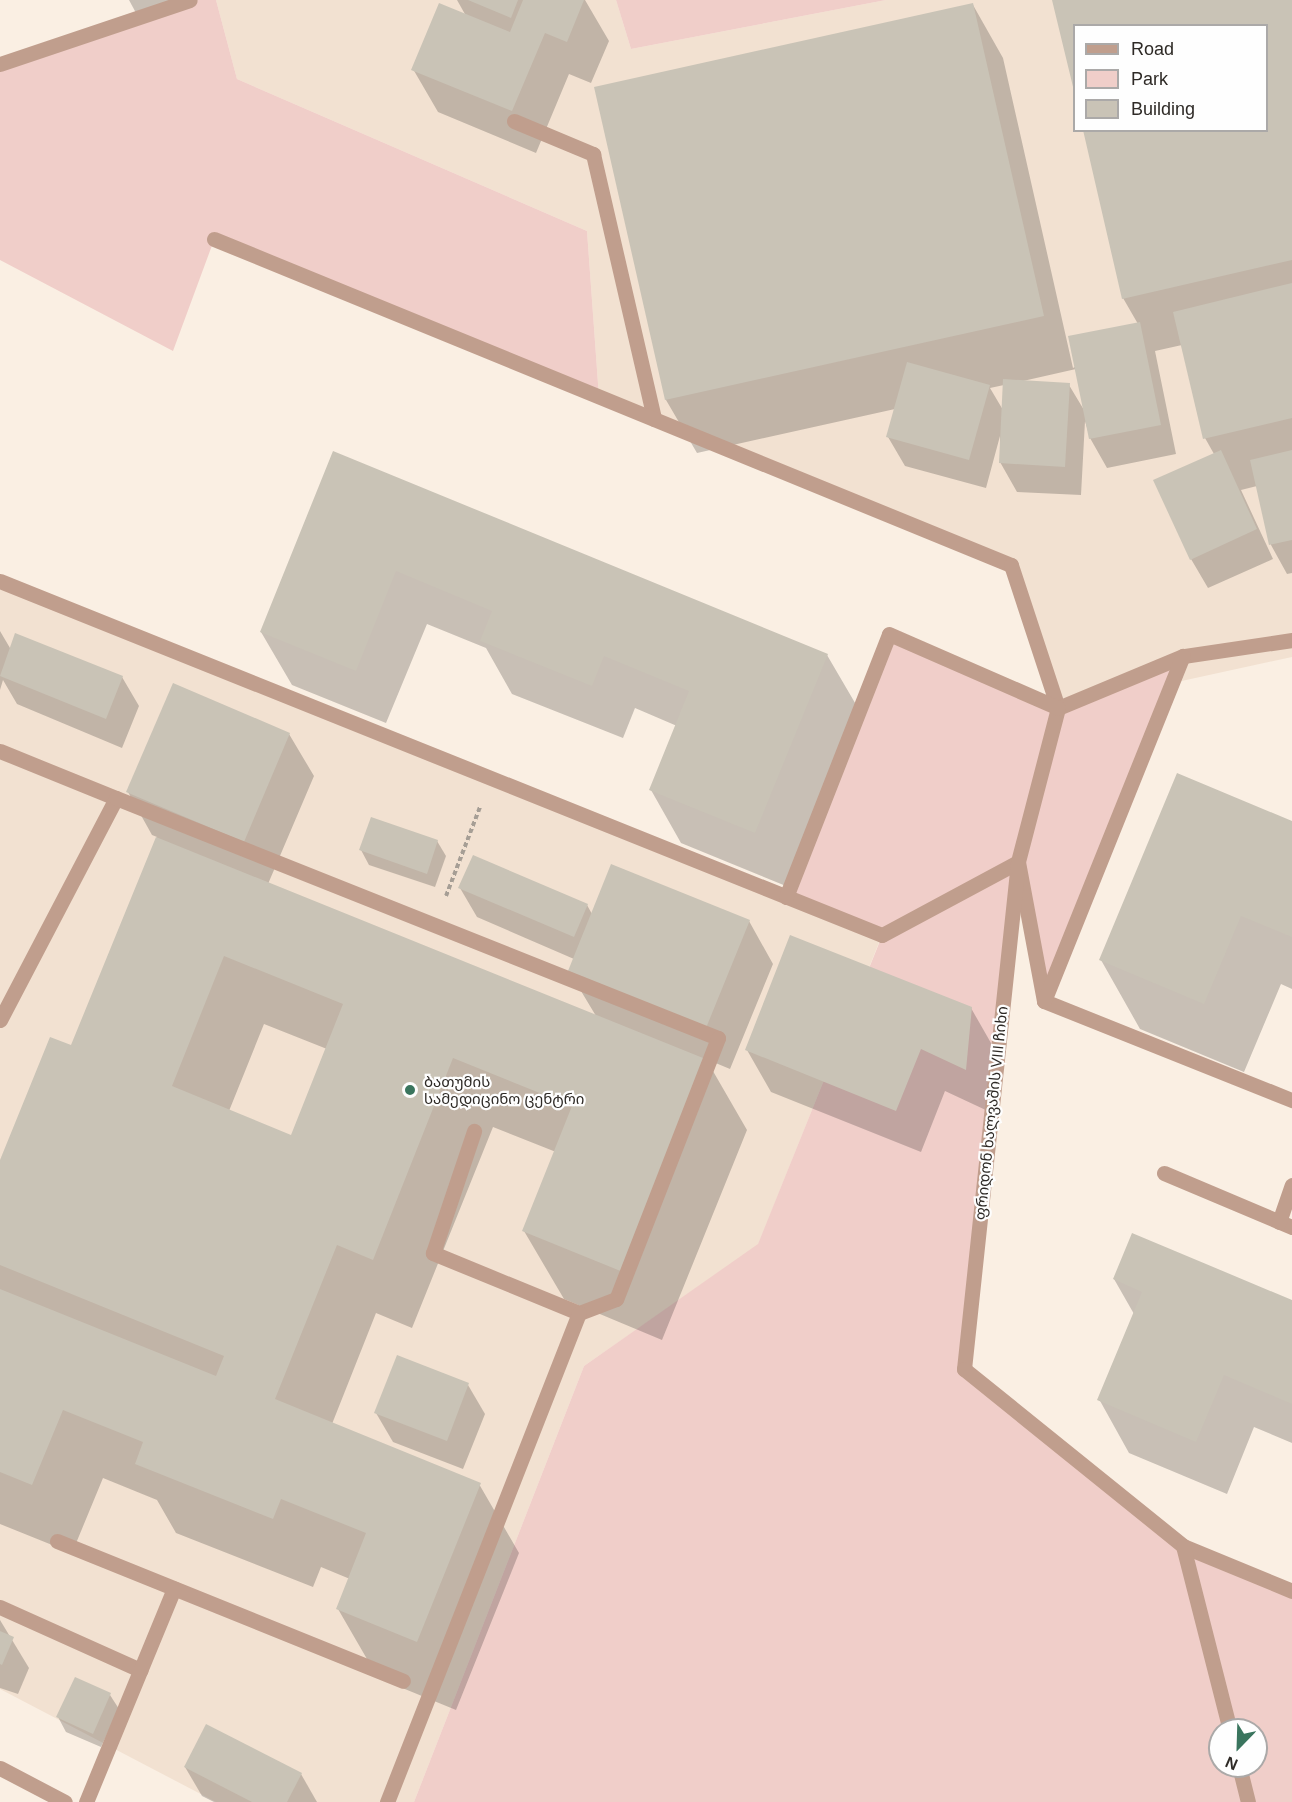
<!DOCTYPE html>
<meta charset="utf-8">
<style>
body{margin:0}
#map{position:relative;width:1292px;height:1802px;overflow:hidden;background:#faefe3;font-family:Helvetica,"Noto Sans Georgian",sans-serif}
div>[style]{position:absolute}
.built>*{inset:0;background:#f2e1d1}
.green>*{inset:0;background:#f0cec9}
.shadow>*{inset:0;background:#0003}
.building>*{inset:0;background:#c9c3b6}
.path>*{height:4px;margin-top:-2px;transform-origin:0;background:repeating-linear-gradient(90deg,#a69e95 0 4.5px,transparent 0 7.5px)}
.minor>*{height:15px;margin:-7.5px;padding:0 7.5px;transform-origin:7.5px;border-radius:7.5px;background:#c09e8d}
.dots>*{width:16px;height:16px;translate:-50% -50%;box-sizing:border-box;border:3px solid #fefefe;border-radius:50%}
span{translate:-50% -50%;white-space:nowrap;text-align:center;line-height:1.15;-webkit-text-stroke:4.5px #fefefe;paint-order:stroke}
.poi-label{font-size:15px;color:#2e2a26}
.left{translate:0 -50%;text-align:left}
.street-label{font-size:15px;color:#2e2a26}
.legend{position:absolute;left:1073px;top:24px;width:195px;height:108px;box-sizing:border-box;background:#fefefe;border:2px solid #aba9a8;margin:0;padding:8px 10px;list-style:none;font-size:18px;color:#2e2a26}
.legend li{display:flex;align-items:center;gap:12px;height:30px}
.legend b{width:30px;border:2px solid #aba9a8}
.north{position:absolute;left:1208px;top:1718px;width:60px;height:60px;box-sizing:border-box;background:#fefefe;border:2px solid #aba9a8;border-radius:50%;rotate:203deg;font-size:16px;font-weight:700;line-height:24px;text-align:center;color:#2e2a26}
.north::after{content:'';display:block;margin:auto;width:21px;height:27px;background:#3a755e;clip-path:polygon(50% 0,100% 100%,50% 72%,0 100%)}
</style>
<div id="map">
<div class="built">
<div style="clip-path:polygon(evenodd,216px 0,616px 0,631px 49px,886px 0,1292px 0,1292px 657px,1058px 708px,1011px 565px,599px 397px,587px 231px,237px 79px,216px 0,1074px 26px,1266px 26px,1266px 130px,1074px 130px,1074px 26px)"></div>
<div style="clip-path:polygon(0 581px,882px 935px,758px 1245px,584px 1366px,414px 1802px,216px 1802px,0 1689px)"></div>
</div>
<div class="green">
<div style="clip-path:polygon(190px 0,216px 0,237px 79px,587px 231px,599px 397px,214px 240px,173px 351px,0 260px,0 64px)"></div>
<div style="clip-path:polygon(616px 0,886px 0,631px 49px)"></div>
<div style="clip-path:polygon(evenodd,889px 634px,1058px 708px,1183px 656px,1044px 1001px,1019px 865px,964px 1369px,1183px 1546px,1292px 1591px,1292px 1802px,414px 1802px,584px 1366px,758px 1244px,882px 936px,786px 897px,889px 634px,1220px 1730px,1256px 1730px,1256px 1766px,1220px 1766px,1220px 1730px)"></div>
</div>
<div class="shadow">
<div style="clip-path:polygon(129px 0,187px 0,136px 13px)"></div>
<div style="clip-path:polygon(457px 0,585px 0,609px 41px,591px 83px,569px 74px,536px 153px,438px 112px,413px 69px,466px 16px)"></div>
<div style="clip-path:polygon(evenodd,1054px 0,1292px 0,1292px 573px,1287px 574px,1271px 545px,1257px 486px,1241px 490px,1273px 559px,1208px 588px,1191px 559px,1214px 454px,1205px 438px,1182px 345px,1155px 351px,1176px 454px,1107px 468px,1090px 438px,1085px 421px,1081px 495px,1017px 492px,1000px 462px,1000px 436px,986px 488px,905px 466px,888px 437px,895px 409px,697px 453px,666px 400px,596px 88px,973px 5px,1003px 58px,1073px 368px,1138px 324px,1123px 298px,1266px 130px,1266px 26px,1074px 26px,1074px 88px,1054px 0,1076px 369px,1084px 410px,1069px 385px,1023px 381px,1076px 369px,1054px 0,1004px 385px,1003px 410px,990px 388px,1004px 385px)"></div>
<div style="clip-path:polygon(334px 453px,827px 655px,858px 708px,786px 886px,681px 843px,651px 790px,677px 726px,635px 708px,623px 738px,512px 694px,486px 648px,427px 624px,386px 723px,292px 685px,261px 632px)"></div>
<div style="clip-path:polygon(0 631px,10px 648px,122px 677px,139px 706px,122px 748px,17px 704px,3px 680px,0 690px)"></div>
<div style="clip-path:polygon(evenodd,289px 734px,314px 776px,268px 884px,596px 1016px,569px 971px,574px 959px,477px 917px,460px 888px,587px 905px,592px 914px,749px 921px,773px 964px,730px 1069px,706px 1059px,747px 1130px,662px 1340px,564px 1299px,524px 1231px,556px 1152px,493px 1127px,412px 1328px,376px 1313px,332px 1424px,479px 1484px,519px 1553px,456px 1710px,378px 1678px,338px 1609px,350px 1579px,321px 1567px,313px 1587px,176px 1533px,157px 1500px,103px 1478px,72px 1553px,0 1524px,0 1164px,72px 1047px,157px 837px,152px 835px,128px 792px,289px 734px,264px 1024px,327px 1049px,292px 1137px,229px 1111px,264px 1024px)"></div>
<div style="clip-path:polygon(1292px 822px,1292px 989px,1281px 984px,1244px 1072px,1140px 1029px,1101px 960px)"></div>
<div style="clip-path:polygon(437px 841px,446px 856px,435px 887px,369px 865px,361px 850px)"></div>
<div style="clip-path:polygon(971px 1008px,995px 1050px,990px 1112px,945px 1091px,921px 1152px,771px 1092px,747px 1050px)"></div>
<div style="clip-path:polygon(1114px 1279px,1292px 1302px,1292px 1443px,1254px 1427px,1227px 1494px,1129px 1453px,1099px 1399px,1134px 1314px)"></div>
<div style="clip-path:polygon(468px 1385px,485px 1414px,463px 1469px,393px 1442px,376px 1413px)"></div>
<div style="clip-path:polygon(0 1620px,29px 1668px,18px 1694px,0 1688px)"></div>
<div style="clip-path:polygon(110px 1695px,119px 1709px,101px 1747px,66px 1732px,58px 1717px)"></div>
<div style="clip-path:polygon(185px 1767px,301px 1774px,317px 1802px,214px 1802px,202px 1796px)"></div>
</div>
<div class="building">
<div style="clip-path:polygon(468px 0,518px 0,511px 18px)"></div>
<div style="clip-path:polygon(523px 0,584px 0,567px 42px,545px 33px,512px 111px,411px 70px,439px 3px,510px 32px)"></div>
<div style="clip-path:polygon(1052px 0,1292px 0,1292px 260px,1122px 299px,1083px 130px,1266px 130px,1266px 26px,1074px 26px,1074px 91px)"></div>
<div style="clip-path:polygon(973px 3px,1044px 316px,665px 400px,594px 87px)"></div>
<div style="clip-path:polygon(1292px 283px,1292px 418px,1203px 439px,1173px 312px)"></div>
<div style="clip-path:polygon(1140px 322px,1161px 425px,1089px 439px,1068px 336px)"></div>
<div style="clip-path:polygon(907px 362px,990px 385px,969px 460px,886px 437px)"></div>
<div style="clip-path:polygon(1003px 379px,1070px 383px,1065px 467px,999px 463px)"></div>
<div style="clip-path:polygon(1221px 450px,1257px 529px,1190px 560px,1153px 480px)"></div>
<div style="clip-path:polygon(1292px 450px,1292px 540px,1269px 545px,1250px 460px)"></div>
<div style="clip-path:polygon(333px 451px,828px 654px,755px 833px,649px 790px,689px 691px,604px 656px,592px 686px,480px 641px,492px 611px,396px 571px,356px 671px,260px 632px)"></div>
<div style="clip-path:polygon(15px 633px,123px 676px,106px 719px,0 676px)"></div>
<div style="clip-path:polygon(173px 683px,290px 733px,244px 842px,126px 792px)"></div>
<div style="clip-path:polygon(1177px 773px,1292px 821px,1292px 937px,1241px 916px,1204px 1004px,1099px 960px)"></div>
<div style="clip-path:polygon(371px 817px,438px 840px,427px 874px,359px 850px)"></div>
<div style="clip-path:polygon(evenodd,156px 837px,708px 1060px,623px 1272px,522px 1231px,572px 1106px,453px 1058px,373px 1260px,337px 1245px,275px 1399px,481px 1483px,417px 1642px,336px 1609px,366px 1533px,281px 1499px,273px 1519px,135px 1464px,143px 1442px,63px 1410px,32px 1485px,0 1472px,0 1289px,216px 1376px,224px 1356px,0 1265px,0 1160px,50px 1037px,71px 1045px,156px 837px,224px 956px,343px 1004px,291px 1135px,172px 1086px,224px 956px)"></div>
<div style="clip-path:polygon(473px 855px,588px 904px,574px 937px,458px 888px)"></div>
<div style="clip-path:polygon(611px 864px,750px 920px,706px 1028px,568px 971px)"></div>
<div style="clip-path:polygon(790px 935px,972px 1007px,966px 1070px,921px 1049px,896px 1111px,745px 1050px)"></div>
<div style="clip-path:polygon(1132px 1233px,1292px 1300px,1292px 1404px,1224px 1375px,1196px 1442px,1097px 1400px,1142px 1292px,1113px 1279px)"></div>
<div style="clip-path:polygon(397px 1355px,469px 1383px,447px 1441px,374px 1413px)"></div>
<div style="clip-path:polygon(0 1631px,14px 1637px,2px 1665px,0 1664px)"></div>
<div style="clip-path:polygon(75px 1677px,111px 1693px,93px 1734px,56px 1717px)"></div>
<div style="clip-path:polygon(206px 1724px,302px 1773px,287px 1802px,252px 1802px,184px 1767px)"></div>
</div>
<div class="path">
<div style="left:446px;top:896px;width:95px;rotate:-69.1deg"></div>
</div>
<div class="minor">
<div style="left:0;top:64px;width:200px;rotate:-18.6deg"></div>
<div style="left:514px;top:121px;width:86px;rotate:22.7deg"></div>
<div style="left:593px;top:154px;width:272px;rotate:77deg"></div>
<div style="left:214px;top:239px;width:861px;rotate:22.25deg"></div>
<div style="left:1011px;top:565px;width:151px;rotate:71.8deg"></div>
<div style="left:0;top:581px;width:950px;rotate:21.87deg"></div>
<div style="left:882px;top:935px;width:154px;rotate:-28.2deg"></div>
<div style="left:1018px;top:862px;width:141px;rotate:79.4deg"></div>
<div style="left:1044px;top:1001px;width:267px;rotate:21.8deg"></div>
<div style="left:1292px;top:640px;width:110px;rotate:171.6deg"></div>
<div style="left:1183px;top:656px;width:135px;rotate:157.4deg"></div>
<div style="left:1058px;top:708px;width:159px;rotate:104.6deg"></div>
<div style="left:1018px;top:862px;width:510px;rotate:96.08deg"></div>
<div style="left:964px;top:1369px;width:282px;rotate:38.9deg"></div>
<div style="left:1183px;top:1546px;width:118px;rotate:22.4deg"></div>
<div style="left:0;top:751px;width:125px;rotate:22.1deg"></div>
<div style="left:786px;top:897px;width:282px;rotate:-68.6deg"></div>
<div style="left:889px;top:634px;width:184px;rotate:23.6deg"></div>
<div style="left:1044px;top:1001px;width:372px;rotate:-68.1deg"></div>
<div style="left:0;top:1020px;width:250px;rotate:-62.4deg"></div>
<div style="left:116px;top:798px;width:648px;rotate:21.74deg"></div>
<div style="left:718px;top:1038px;width:280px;rotate:111.3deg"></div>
<div style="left:616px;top:1299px;width:40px;rotate:159deg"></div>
<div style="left:579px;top:1313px;width:158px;rotate:-157.7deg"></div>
<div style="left:433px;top:1253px;width:129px;rotate:-71.4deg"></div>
<div style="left:1164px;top:1173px;width:139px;rotate:22.9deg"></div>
<div style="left:1279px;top:1222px;width:39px;rotate:-71deg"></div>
<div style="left:57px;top:1541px;width:373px;rotate:22deg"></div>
<div style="left:1183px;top:1546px;width:190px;rotate:75.7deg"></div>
<div style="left:0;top:1607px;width:154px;rotate:24.2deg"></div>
<div style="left:1239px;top:1766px;width:37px;rotate:76deg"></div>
<div style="left:0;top:1768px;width:73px;rotate:27.6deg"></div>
<div style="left:86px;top:1802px;width:231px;rotate:-67.6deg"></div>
<div style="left:387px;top:1802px;width:525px;rotate:-68.56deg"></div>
</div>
<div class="dots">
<div style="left:410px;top:1090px;background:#3a755e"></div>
</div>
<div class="poi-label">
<span class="left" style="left:424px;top:1090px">ბათუმის<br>სამედიცინო ცენტრი</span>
</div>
<div class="street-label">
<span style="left:991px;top:1113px;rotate:-84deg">ფრიდონ ხალვაშის VIII ჩიხი</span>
</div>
<ul class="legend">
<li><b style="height:8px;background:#c09e8d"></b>Road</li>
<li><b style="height:16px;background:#f0cec9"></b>Park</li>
<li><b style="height:16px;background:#c9c3b6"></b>Building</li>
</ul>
<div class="north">N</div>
</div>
